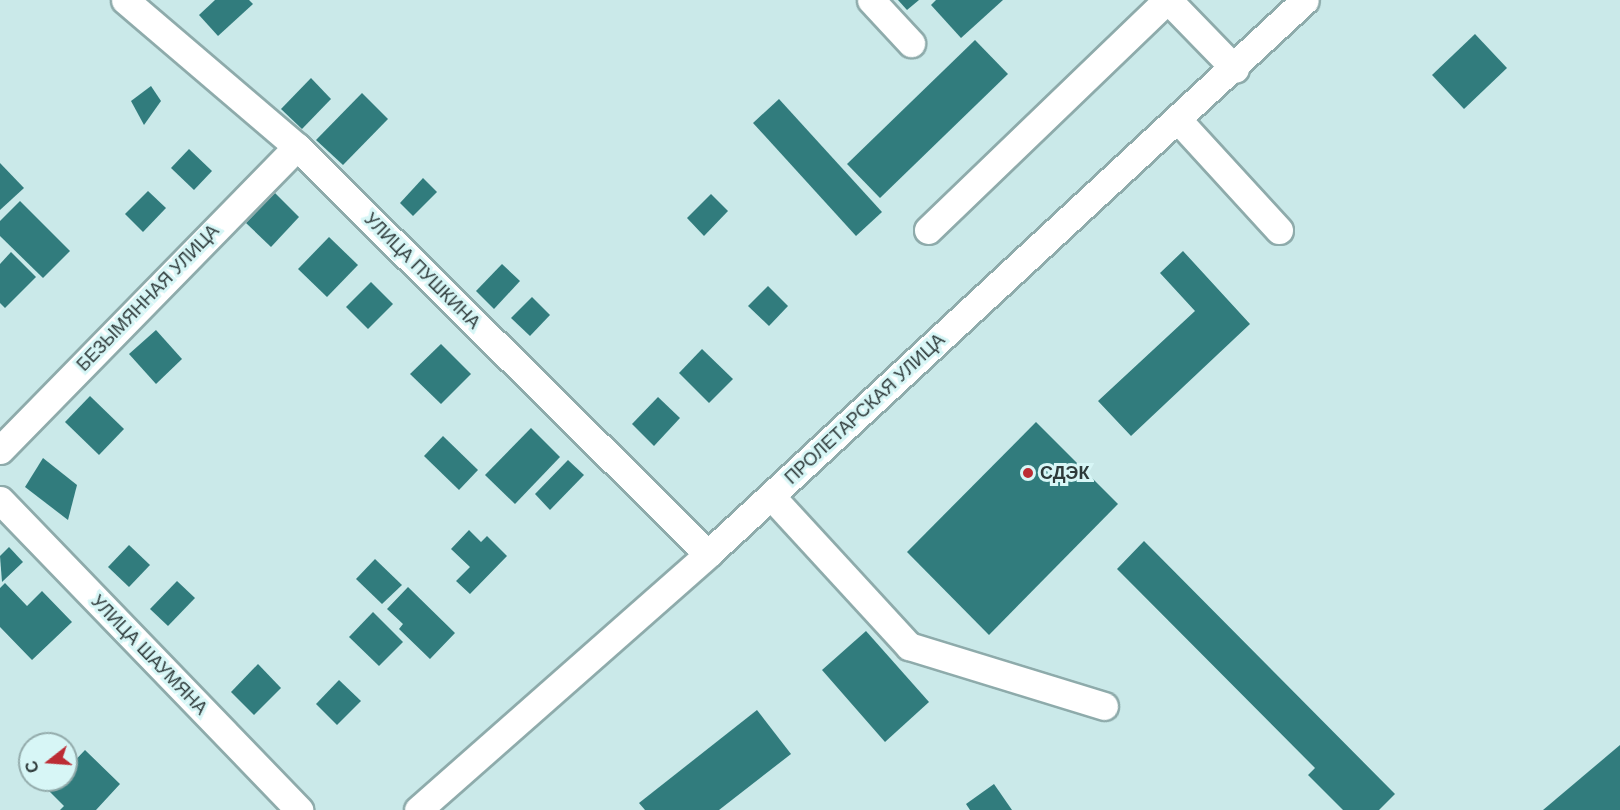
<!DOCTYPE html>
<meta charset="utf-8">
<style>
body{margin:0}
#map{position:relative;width:1620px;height:810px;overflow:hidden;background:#cae9e9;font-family:Arial,sans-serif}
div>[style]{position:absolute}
.building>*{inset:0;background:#317c7d}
.roads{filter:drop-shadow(2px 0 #8eabab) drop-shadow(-2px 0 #8eabab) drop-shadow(0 2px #8eabab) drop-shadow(0 -2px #8eabab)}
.minor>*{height:27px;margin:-13.5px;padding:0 13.5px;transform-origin:13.5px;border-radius:13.5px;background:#fff}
.dots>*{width:16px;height:16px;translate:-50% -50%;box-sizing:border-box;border:3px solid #d7f6f6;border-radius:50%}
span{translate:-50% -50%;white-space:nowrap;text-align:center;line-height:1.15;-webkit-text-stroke:6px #d7f6f6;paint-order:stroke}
.street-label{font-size:18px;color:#2e3a3a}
.poi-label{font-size:18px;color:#2e3a3a;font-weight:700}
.left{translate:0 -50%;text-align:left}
.north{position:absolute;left:18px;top:732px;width:60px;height:60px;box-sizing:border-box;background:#d7f6f6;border:2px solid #93abab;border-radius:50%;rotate:253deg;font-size:16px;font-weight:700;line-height:24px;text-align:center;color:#2e3a3a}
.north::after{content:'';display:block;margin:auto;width:21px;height:27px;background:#bc2c34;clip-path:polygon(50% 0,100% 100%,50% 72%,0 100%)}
</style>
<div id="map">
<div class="building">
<div style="clip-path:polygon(215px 0,249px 0,253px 4px,218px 36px,199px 15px)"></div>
<div style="clip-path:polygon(898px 0,919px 0,907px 10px)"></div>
<div style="clip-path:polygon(936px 0,1003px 0,961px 38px,931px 5px)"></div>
<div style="clip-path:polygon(1475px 34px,1507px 68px,1464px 109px,1432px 75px)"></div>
<div style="clip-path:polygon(975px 40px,1008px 74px,880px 198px,847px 164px)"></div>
<div style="clip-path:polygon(311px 78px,331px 99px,302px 129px,281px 109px)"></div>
<div style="clip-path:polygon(151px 86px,161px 101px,144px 125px,131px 101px)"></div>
<div style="clip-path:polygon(362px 93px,388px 119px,343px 165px,316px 140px)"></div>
<div style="clip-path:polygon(779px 99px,882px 212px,856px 236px,753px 123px)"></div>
<div style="clip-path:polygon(189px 149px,212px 171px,194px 190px,171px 168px)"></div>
<div style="clip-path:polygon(0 163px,24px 188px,0 210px)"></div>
<div style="clip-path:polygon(423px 178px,437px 192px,413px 216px,400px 203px)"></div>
<div style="clip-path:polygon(148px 191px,166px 208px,143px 232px,125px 214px)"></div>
<div style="clip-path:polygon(275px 193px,299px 217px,271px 247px,246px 223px)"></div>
<div style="clip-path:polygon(711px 194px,728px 211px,704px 236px,687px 218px)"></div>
<div style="clip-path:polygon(20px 201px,70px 251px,43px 278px,0 236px,0 221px)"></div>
<div style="clip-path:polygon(329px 237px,358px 265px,327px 297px,298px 269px)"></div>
<div style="clip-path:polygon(1183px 251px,1250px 324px,1131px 436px,1098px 401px,1195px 311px,1160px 273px)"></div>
<div style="clip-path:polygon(11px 252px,36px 277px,5px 308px,0 303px,0 264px)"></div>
<div style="clip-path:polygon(502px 264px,520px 281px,494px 309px,476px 291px)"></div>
<div style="clip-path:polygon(371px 282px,393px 304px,368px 329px,346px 307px)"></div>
<div style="clip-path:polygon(768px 286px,788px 306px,769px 326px,748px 306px)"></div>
<div style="clip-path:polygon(532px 297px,550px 315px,530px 336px,511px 318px)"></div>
<div style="clip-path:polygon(156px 330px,182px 359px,156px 384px,129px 354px)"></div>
<div style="clip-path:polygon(441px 344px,471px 374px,441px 404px,410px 374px)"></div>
<div style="clip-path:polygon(702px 349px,733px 379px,709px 403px,679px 373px)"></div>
<div style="clip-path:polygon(90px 396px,124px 429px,99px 455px,65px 422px)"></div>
<div style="clip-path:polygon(658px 397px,680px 418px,654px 446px,632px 424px)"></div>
<div style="clip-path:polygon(1036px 422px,1118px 504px,989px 635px,907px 552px)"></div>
<div style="clip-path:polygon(531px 428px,560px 457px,515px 504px,485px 475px)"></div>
<div style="clip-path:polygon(443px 436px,478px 470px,459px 490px,424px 456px)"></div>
<div style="clip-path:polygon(43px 458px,77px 485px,68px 520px,25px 487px)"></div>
<div style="clip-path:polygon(568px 460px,584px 475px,550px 510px,535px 494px)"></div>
<div style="clip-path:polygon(469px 530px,481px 542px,487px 536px,507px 556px,470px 594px,456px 581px,470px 567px,451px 549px)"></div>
<div style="clip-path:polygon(1144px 541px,1395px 794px,1379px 810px,1343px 810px,1308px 775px,1315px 768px,1117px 569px)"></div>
<div style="clip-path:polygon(129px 545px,150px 565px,129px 587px,108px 567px)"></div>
<div style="clip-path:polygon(9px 547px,23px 562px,2px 582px,0 556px)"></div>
<div style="clip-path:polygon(375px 559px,402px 585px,382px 604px,356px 579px)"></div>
<div style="clip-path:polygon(177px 581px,195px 598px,168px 626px,150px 609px)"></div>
<div style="clip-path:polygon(5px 583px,27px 606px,42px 591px,72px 622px,32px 660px,0 627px,0 588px)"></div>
<div style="clip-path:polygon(408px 587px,455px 633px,430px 659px,399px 629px,403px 624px,387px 609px)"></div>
<div style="clip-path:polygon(373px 612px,403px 642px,379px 666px,349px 637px)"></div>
<div style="clip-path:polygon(866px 631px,929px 702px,885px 742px,822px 670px)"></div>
<div style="clip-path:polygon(258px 664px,281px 688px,254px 715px,231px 692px)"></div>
<div style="clip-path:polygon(339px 680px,361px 701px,337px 725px,316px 704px)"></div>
<div style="clip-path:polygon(757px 710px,791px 754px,719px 810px,645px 810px,639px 803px)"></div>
<div style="clip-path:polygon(1620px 745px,1620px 810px,1543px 810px)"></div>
<div style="clip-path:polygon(85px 750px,120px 784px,96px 810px,60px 810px,64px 806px,48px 790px,57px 780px,66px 780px,66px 770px)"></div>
<div style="clip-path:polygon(994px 784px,1012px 810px,970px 810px,966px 804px)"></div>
</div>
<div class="roads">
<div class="minor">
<div style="left:125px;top:0;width:226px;rotate:40.5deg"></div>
<div style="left:297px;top:147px;width:578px;rotate:44.72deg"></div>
<div style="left:871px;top:0;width:59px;rotate:47.1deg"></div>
<div style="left:1168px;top:0;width:96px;rotate:45.8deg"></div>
<div style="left:1179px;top:121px;width:148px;rotate:47.5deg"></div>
<div style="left:928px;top:230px;width:332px;rotate:-43.9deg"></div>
<div style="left:0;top:450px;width:424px;rotate:-45.6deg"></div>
<div style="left:771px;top:496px;width:204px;rotate:47.4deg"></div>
<div style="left:909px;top:646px;width:204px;rotate:17.1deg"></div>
<div style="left:0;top:500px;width:431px;rotate:46deg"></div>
<div style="left:418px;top:810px;width:387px;rotate:-41.4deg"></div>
<div style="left:708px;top:554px;width:814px;rotate:-42.86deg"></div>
</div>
</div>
<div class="dots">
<div style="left:1028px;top:473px;background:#bc2c34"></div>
</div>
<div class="street-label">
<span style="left:422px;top:271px;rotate:45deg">УЛИЦА ПУШКИНА</span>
<span style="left:148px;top:298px;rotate:-46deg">БЕЗЫМЯННАЯ УЛИЦА</span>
<span style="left:865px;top:409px;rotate:-43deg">ПРОЛЕТАРСКАЯ УЛИЦА</span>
<span style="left:149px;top:655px;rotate:46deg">УЛИЦА ШАУМЯНА</span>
</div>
<div class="poi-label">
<span class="left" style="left:1040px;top:473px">СДЭК</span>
</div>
<div class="north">С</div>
</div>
